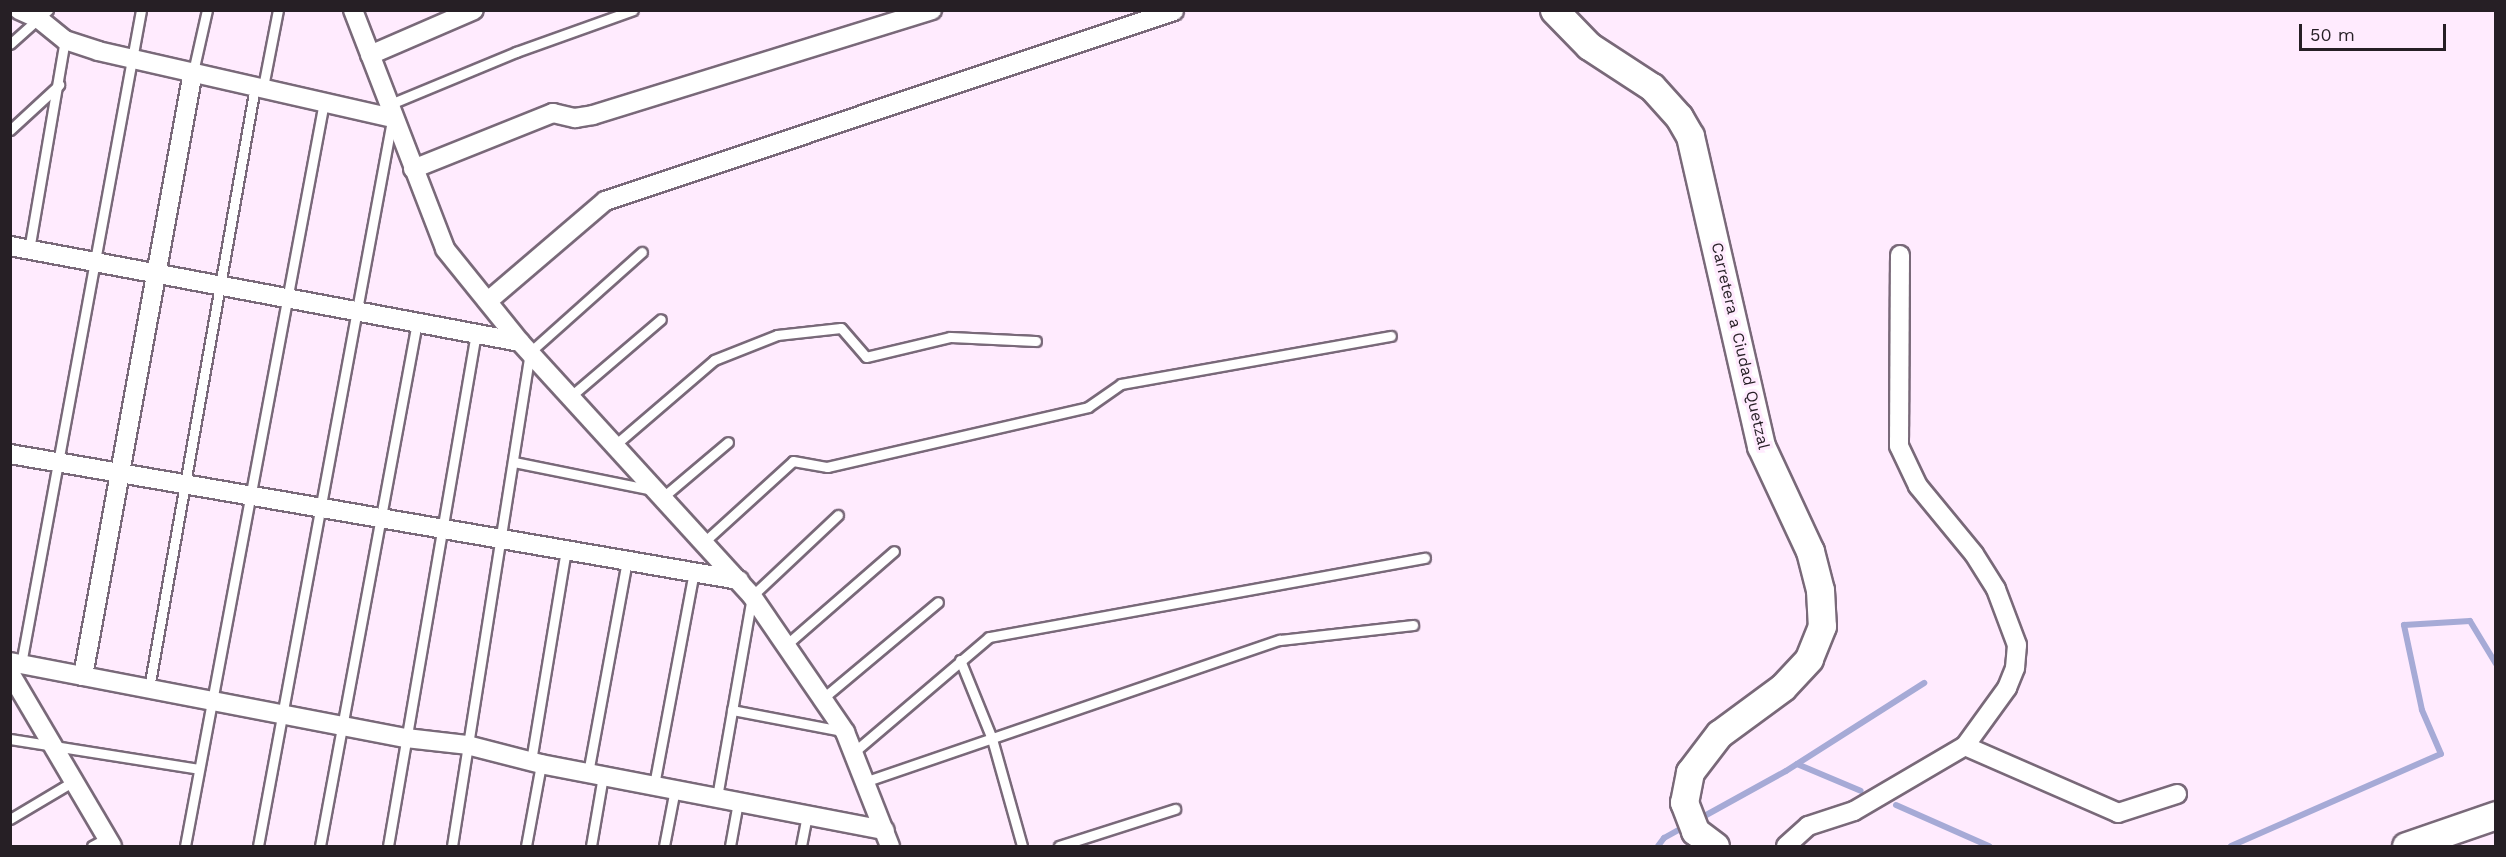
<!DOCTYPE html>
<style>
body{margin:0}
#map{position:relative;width:2506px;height:857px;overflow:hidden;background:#ffebfe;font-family:"Work Sans",sans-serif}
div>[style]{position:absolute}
.stream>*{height:6px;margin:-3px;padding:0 3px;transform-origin:3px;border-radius:3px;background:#a6aad6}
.roads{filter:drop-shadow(2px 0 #796979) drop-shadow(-2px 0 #796979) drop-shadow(0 2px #796979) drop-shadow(0 -2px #796979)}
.service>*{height:9px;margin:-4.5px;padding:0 4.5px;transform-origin:4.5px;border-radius:4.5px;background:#fff}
.minor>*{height:18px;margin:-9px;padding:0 9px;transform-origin:9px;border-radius:9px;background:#fff}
.secondary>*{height:27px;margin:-13.5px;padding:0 13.5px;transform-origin:13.5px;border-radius:13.5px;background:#fff}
span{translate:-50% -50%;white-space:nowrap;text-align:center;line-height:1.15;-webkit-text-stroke:6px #ffebfe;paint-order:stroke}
.street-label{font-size:16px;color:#261f25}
.frame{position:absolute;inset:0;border:12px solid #261f25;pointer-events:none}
.scale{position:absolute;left:2299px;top:24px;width:147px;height:27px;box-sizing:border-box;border:3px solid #261f25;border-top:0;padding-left:8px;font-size:18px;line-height:21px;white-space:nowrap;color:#261f25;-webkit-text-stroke:4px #ffebfe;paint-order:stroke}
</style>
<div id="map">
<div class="stream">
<div style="left:1797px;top:764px;width:69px;rotate:22.9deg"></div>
<div style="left:1896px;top:805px;width:102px;rotate:23.8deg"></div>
<div style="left:1699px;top:819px;width:99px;rotate:-28.9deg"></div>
<div style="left:1786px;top:771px;width:164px;rotate:-32.5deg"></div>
<div style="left:1658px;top:846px;width:10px;rotate:-53deg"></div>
<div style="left:1664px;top:838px;width:26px;rotate:-29deg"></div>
<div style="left:2231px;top:846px;width:229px;rotate:-23.7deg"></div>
<div style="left:2441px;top:754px;width:48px;rotate:-113.4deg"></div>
<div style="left:2422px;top:710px;width:87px;rotate:-102deg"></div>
<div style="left:2404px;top:625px;width:66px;rotate:-3.5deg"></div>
<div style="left:2470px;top:621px;width:50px;rotate:58.8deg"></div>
</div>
<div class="roads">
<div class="service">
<div style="left:10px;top:44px;width:51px;rotate:-41.8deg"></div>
<div style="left:193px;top:72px;width:64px;rotate:-77.3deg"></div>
<div style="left:263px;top:87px;width:78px;rotate:-79deg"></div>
<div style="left:388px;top:105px;width:139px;rotate:-22.5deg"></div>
<div style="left:516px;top:52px;width:124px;rotate:-19.7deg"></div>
<div style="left:10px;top:130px;width:67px;rotate:-42.6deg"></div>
<div style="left:29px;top:250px;width:213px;rotate:-80.3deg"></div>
<div style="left:571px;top:396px;width:118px;rotate:-40.5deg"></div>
<div style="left:615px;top:445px;width:130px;rotate:-40.6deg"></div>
<div style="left:714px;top:360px;width:68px;rotate:-21.6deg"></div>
<div style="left:777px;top:335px;width:64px;rotate:-6.2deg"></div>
<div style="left:841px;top:328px;width:38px;rotate:49deg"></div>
<div style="left:866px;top:357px;width:86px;rotate:-13.4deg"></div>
<div style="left:950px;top:337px;width:86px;rotate:2.7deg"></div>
<div style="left:514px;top:462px;width:142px;rotate:11.4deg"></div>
<div style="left:663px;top:497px;width:85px;rotate:-40.2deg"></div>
<div style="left:704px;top:542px;width:120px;rotate:-42.3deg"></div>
<div style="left:793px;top:461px;width:35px;rotate:10deg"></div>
<div style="left:827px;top:467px;width:268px;rotate:-12.9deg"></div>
<div style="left:1088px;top:407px;width:40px;rotate:-34.9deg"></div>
<div style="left:1121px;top:384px;width:274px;rotate:-10.1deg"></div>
<div style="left:786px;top:645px;width:143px;rotate:-41deg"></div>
<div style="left:960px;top:660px;width:85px;rotate:67.9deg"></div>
<div style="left:992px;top:739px;width:111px;rotate:74.3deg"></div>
<div style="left:21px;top:664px;width:665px;rotate:-79.6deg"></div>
<div style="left:149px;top:688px;width:610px;rotate:-80deg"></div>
<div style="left:822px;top:699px;width:151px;rotate:-39.9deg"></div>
<div style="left:732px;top:710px;width:112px;rotate:10.8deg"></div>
<div style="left:10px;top:739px;width:191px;rotate:9deg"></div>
<div style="left:854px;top:752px;width:177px;rotate:-40.4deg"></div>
<div style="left:989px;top:637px;width:443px;rotate:-10.3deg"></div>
<div style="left:531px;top:761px;width:214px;rotate:-80.6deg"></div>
<div style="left:588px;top:773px;width:216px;rotate:-79.6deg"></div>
<div style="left:867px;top:781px;width:436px;rotate:-18.9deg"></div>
<div style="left:1280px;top:640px;width:134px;rotate:-6.4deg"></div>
<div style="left:654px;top:785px;width:217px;rotate:-79.4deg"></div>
<div style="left:717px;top:797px;width:204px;rotate:-80.1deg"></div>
<div style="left:752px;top:596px;width:118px;rotate:-43.3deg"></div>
<div style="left:10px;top:819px;width:74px;rotate:-30.7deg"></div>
<div style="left:92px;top:846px;width:17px;rotate:-28deg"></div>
<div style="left:185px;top:846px;width:757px;rotate:-79.42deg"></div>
<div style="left:258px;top:846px;width:738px;rotate:-79.54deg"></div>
<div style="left:320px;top:846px;width:533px;rotate:-79.51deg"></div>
<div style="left:388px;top:846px;width:520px;rotate:-80.27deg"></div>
<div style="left:452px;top:846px;width:500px;rotate:-81.03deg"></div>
<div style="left:530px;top:352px;width:150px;rotate:-41.8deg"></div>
<div style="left:526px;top:846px;width:83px;rotate:-79.6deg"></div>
<div style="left:591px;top:846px;width:71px;rotate:-80.3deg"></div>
<div style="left:664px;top:846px;width:58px;rotate:-79.1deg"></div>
<div style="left:730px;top:846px;width:45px;rotate:-79.7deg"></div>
<div style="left:801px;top:846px;width:32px;rotate:-79deg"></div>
<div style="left:1059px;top:846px;width:122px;rotate:-17.7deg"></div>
</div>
<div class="minor">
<div style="left:19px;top:10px;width:22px;rotate:24deg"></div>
<div style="left:39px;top:19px;width:33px;rotate:39deg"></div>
<div style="left:65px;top:40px;width:35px;rotate:18deg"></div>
<div style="left:98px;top:51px;width:302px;rotate:12.8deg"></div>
<div style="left:353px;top:10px;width:256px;rotate:68.9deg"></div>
<div style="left:445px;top:249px;width:119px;rotate:51.1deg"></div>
<div style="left:520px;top:342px;width:344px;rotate:47.6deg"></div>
<div style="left:752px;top:596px;width:165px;rotate:55.6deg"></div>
<div style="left:845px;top:732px;width:123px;rotate:68.5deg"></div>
<div style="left:370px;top:55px;width:113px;rotate:-23.4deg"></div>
<div style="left:413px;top:169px;width:151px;rotate:-21.8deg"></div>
<div style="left:553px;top:113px;width:23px;rotate:13deg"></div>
<div style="left:575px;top:118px;width:18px;rotate:-9deg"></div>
<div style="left:593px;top:115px;width:355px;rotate:-17.2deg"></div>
<div style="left:10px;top:246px;width:519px;rotate:10.66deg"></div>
<div style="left:488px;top:301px;width:154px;rotate:-40.5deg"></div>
<div style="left:605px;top:201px;width:600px;rotate:-18.47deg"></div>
<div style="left:10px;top:454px;width:740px;rotate:9.81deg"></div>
<div style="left:10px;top:662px;width:403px;rotate:10.9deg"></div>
<div style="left:406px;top:738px;width:61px;rotate:6.5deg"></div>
<div style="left:467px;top:745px;width:76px;rotate:14.4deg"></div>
<div style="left:541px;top:764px;width:350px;rotate:10.9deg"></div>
<div style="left:10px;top:673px;width:201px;rotate:59.5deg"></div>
<div style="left:83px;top:676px;width:614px;rotate:-79.68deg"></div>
<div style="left:1965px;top:746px;width:167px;rotate:23.6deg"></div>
<div style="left:2118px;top:813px;width:62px;rotate:-17.9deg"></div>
<div style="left:1786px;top:846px;width:30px;rotate:-42deg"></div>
<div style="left:1808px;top:826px;width:48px;rotate:-18.1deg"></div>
<div style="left:1854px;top:811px;width:129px;rotate:-30.4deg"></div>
<div style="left:1965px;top:746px;width:72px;rotate:-54.1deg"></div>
<div style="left:2007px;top:688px;width:22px;rotate:-68deg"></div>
<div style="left:2015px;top:668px;width:23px;rotate:-85deg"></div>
<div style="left:2017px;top:645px;width:60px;rotate:-110.6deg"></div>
<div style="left:1996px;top:589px;width:41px;rotate:-122.2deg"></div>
<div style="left:1974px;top:554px;width:88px;rotate:-129.5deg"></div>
<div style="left:1918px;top:486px;width:44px;rotate:-115.4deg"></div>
<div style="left:1899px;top:446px;width:191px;rotate:-89.7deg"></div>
</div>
<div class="secondary">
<div style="left:1554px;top:10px;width:50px;rotate:45.8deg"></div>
<div style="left:1589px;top:46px;width:75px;rotate:33.1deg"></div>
<div style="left:1652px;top:87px;width:40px;rotate:48deg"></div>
<div style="left:1679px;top:117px;width:22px;rotate:60deg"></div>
<div style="left:1690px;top:136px;width:318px;rotate:77.1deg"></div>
<div style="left:1761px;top:446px;width:116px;rotate:65deg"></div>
<div style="left:1810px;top:551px;width:40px;rotate:75.6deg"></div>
<div style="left:1820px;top:590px;width:36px;rotate:87deg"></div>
<div style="left:1822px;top:626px;width:35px;rotate:112deg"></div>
<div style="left:1809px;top:659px;width:38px;rotate:133deg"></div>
<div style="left:1783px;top:687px;width:79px;rotate:143.7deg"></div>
<div style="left:1719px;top:734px;width:48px;rotate:127.3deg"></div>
<div style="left:1690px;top:772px;width:31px;rotate:101deg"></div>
<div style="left:1684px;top:802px;width:31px;rotate:69deg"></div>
<div style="left:1695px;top:831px;width:25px;rotate:37deg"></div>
<div style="left:2406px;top:846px;width:95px;rotate:-19deg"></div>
</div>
</div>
<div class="street-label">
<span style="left:1740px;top:346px;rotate:77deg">Carretera a Ciudad Quetzal</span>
</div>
<div class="frame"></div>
<div class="scale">50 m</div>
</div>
